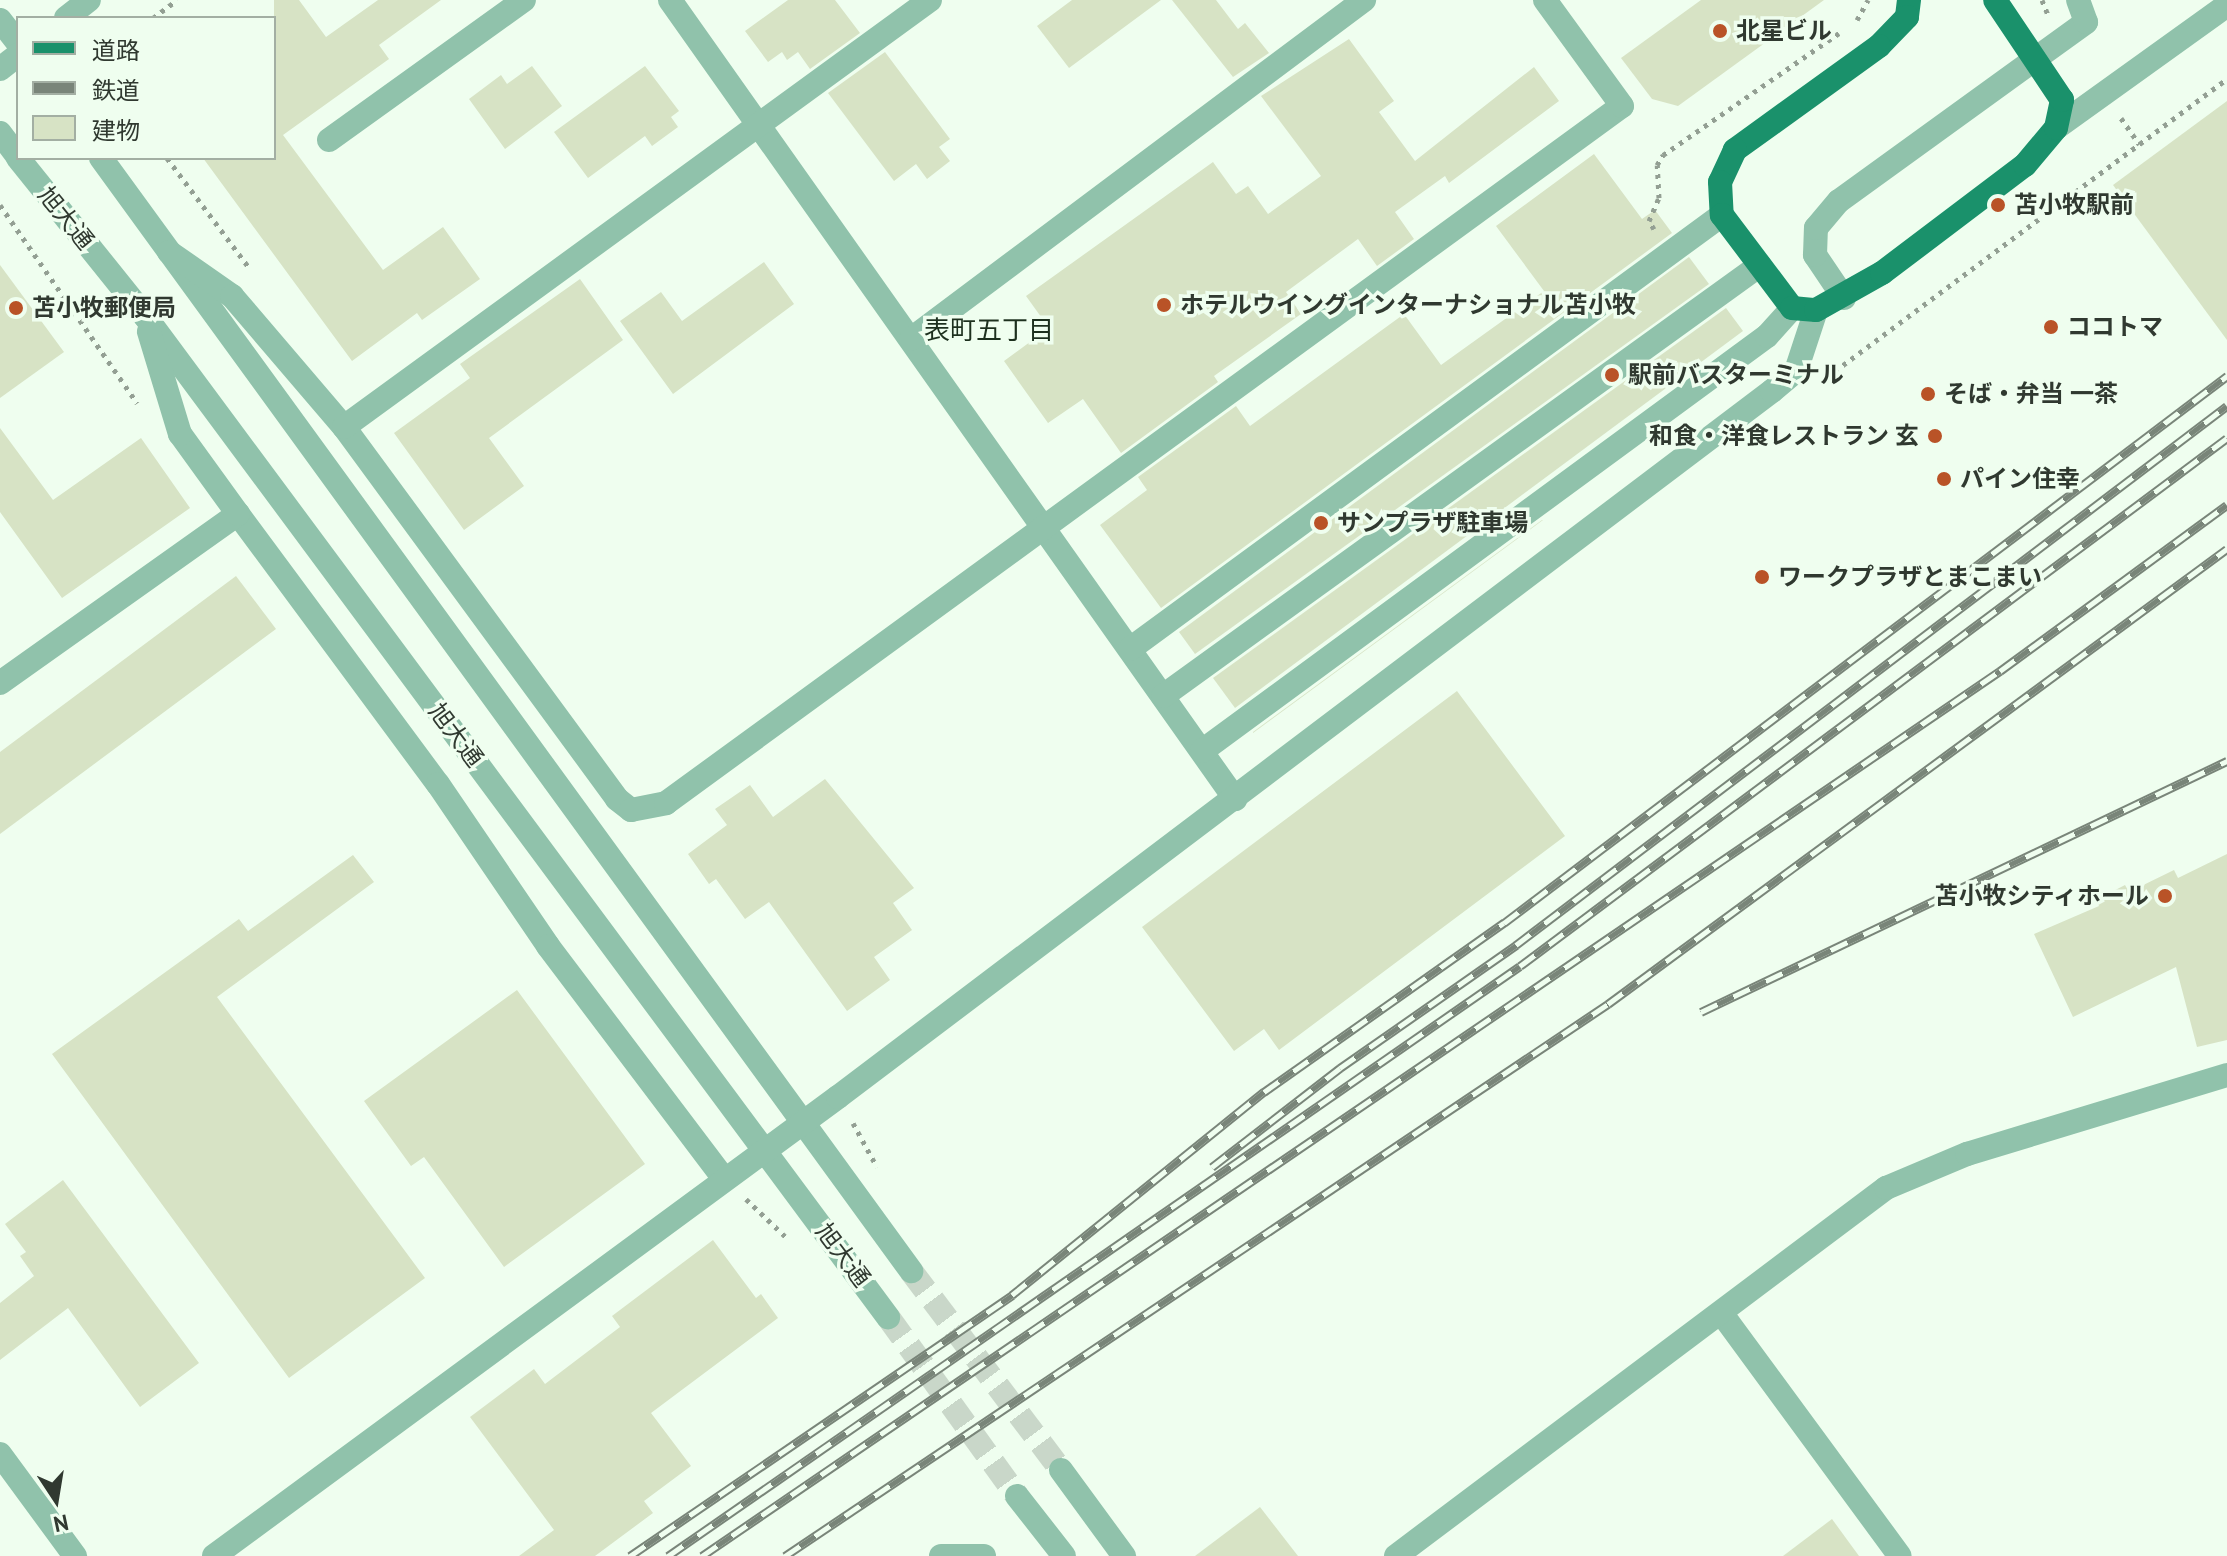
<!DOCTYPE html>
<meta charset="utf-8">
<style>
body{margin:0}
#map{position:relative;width:2227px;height:1556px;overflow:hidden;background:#effeef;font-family:"PT Sans","Noto Sans JP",sans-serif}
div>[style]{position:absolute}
.building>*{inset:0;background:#d7e3c5}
.minor-tunnel>*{height:24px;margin-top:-12px;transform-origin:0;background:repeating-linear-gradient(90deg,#c9d7c9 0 24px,transparent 0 36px)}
.path>*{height:5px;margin-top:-2.5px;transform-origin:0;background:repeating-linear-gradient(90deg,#939f93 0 4px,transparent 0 10px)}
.minor>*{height:24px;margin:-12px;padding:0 12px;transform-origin:12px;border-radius:12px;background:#90c2ab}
.major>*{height:24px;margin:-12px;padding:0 12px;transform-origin:12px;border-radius:12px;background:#1a916b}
.rail>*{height:9px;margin-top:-4.5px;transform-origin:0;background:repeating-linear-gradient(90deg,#effeef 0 18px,#798579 0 36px);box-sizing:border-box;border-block:2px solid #798579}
.dots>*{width:22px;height:22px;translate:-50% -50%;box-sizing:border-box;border:4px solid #effeef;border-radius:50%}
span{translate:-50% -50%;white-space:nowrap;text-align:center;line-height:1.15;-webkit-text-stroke:7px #effeef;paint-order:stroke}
.poi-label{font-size:24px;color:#303930;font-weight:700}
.left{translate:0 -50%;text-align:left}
.right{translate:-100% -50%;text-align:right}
.street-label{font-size:24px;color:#303930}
.neighbourhood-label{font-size:26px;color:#1d301e}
.legend{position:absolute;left:16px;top:16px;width:260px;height:144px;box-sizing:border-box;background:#effeef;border:2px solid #a3afa3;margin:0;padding:10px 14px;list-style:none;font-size:24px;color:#303930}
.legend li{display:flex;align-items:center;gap:16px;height:40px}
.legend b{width:40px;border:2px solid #a3afa3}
.north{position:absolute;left:16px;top:1460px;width:80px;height:80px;-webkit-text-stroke:6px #effeef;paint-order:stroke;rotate:168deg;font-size:22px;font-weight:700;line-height:32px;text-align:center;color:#303930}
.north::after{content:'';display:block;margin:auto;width:28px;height:36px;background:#303930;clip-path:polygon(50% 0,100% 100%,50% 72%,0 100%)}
</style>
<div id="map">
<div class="building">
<div style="clip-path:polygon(274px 0,299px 0,326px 37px,378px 0,441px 0,379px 45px,389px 59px,283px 135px,383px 270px,443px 227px,480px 279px,422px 320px,417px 313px,352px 361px,203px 158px,274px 158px)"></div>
<div style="clip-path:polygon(788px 0,835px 0,860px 33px,810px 69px,798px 52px,787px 60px,782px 52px,768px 62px,745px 31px)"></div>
<div style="clip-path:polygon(1072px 0,1161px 0,1069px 68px,1037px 26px)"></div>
<div style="clip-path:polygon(1172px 0,1216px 0,1238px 29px,1245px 23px,1269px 53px,1233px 77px)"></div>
<div style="clip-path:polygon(1701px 0,1824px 0,1678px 106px,1652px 99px,1621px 58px)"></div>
<div style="clip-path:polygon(1349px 39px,1394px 101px,1379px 112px,1415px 161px,1534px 67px,1559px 101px,1449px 183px,1445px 176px,1395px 212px,1414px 239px,1377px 266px,1358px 239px,1286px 292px,1301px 314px,1214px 376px,1218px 382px,1121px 453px,1083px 399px,1048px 423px,1004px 361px,1049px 328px,1026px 296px,1213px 162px,1236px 194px,1248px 186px,1268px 214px,1321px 176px,1261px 96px)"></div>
<div style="clip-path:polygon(885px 52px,950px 139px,939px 147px,950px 161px,927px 179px,916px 164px,894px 181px,828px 93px)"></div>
<div style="clip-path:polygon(532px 66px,562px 106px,505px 149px,469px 99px,501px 75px,507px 84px)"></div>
<div style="clip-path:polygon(645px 66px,679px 111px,671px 117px,678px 127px,652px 146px,645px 136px,588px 178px,554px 132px)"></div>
<div style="clip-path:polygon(2227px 101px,2227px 340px,2113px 185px)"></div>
<div style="clip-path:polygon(1594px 154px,1642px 219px,1655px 210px,1672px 233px,1161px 608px,1100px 525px,1147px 490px,1138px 477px,1236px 406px,1250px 426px,1404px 314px,1441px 365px,1544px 291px,1496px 226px)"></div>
<div style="clip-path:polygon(1689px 257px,1709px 284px,1195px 654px,1179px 632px)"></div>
<div style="clip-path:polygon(764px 262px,794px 304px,673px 394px,620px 321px,661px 292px,682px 321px)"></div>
<div style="clip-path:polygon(0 265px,64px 352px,0 398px)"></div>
<div style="clip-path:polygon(580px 279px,623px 340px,489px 438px,524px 486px,464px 530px,394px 433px,470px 378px,460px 364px)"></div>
<div style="clip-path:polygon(1726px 308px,1743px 331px,1235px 708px,1213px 678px)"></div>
<div style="clip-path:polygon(0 428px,53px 500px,141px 438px,190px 508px,62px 598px,0 512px)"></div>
<div style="clip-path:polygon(1542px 520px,1543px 520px,1253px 733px,1253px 732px)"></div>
<div style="clip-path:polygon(236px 576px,276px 629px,0 834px,0 752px)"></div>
<div style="clip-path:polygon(1457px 691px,1565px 836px,1279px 1050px,1264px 1029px,1234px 1051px,1142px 927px)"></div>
<div style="clip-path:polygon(825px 779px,914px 888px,893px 903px,912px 930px,874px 957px,890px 980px,847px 1011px,769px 902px,745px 919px,716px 879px,709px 884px,688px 854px,727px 825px,715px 809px,750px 785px,773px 817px)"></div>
<div style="clip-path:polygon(2227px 854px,2227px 1040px,2197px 1047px,2176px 967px,2073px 1017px,2034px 934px,2099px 906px,2096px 900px,2125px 885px,2129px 892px,2174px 870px,2178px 878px)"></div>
<div style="clip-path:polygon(353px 855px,374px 882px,217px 997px,425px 1278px,289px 1378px,52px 1054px,239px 919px,248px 931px)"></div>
<div style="clip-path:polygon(517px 990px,645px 1164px,504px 1267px,424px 1157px,411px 1166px,364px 1101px)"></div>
<div style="clip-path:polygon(63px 1180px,199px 1363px,140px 1407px,68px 1308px,0 1360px,0 1303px,34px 1276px,20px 1256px,26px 1252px,5px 1224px)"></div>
<div style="clip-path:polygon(713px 1240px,756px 1298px,761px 1294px,778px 1318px,651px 1413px,691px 1466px,644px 1501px,653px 1513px,595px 1556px,519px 1556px,554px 1530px,470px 1417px,534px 1369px,545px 1384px,620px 1327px,612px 1316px)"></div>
<div style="clip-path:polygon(1260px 1507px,1298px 1556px,1195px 1556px)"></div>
<div style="clip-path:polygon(1832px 1519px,1859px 1556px,1783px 1556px)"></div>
</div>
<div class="minor-tunnel">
<div style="left:911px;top:1271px;width:249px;rotate:53deg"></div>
<div style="left:888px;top:1317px;width:221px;rotate:54.2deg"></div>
</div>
<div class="path">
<div style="left:2042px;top:0;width:16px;rotate:68deg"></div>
<div style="left:153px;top:18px;width:30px;rotate:-37deg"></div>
<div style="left:1857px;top:20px;width:23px;rotate:-61deg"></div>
<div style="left:2121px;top:118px;width:32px;rotate:55deg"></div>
<div style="left:167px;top:158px;width:139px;rotate:53.2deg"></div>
<div style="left:0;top:205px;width:241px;rotate:55.3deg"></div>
<div style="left:1654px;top:229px;width:9px;rotate:-122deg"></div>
<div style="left:1649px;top:221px;width:25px;rotate:-67deg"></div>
<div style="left:1659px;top:198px;width:33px;rotate:-93deg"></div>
<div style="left:1657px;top:165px;width:12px;rotate:-59deg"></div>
<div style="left:1663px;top:155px;width:214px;rotate:-34.7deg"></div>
<div style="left:1827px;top:377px;width:499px;rotate:-36.7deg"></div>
<div style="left:853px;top:1123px;width:50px;rotate:61.4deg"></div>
<div style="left:746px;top:1199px;width:58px;rotate:43.6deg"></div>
</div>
<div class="minor">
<div style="left:670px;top:0;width:979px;rotate:54.73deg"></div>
<div style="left:66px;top:18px;width:29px;rotate:-38deg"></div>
<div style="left:0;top:20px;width:29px;rotate:52deg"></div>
<div style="left:0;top:69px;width:23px;rotate:-38deg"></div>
<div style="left:2056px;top:128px;width:211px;rotate:-35.7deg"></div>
<div style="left:0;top:133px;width:30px;rotate:53deg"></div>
<div style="left:329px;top:140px;width:240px;rotate:-35.7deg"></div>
<div style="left:18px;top:158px;width:203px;rotate:51.2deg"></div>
<div style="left:145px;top:316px;width:1247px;rotate:53.42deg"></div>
<div style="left:101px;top:158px;width:1377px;rotate:53.95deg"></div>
<div style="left:169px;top:252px;width:77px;rotate:34.9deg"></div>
<div style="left:232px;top:296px;width:172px;rotate:49.5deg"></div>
<div style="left:344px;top:427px;width:461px;rotate:53.7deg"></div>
<div style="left:617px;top:799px;width:18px;rotate:38deg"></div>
<div style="left:631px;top:810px;width:36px;rotate:-11deg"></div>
<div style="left:666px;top:803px;width:1183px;rotate:-36.1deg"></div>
<div style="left:1622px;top:106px;width:131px;rotate:-126deg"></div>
<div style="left:1844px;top:298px;width:52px;rotate:-124deg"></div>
<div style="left:1815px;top:255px;width:27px;rotate:-88deg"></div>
<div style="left:1816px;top:228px;width:35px;rotate:-50deg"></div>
<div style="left:1839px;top:201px;width:305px;rotate:-35.9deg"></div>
<div style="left:2086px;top:22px;width:23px;rotate:-110deg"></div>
<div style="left:911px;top:339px;width:566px;rotate:-36.81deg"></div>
<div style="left:344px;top:427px;width:725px;rotate:-36.08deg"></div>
<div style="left:238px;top:514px;width:336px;rotate:53.5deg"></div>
<div style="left:438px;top:784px;width:196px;rotate:55.8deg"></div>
<div style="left:548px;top:946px;width:292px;rotate:52.9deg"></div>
<div style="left:1130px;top:649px;width:734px;rotate:-36.25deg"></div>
<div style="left:0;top:683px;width:292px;rotate:-35.4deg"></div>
<div style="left:238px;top:514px;width:99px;rotate:-125.9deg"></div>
<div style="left:180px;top:434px;width:107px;rotate:-106.9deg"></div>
<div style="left:1163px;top:696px;width:736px;rotate:-35.83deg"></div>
<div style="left:1202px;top:751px;width:701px;rotate:-36.3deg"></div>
<div style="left:1767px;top:336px;width:38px;rotate:-48deg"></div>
<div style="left:1722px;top:1314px;width:300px;rotate:53.7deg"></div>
<div style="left:0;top:1454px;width:127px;rotate:53.7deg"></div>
<div style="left:1061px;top:1470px;width:107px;rotate:53.8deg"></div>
<div style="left:1017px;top:1496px;width:76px;rotate:51.9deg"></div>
<div style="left:214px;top:1556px;width:775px;rotate:-36.34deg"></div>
<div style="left:838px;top:1097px;width:1171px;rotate:-37.09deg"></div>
<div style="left:1772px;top:391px;width:31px;rotate:-40deg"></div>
<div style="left:1796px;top:371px;width:64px;rotate:-71.8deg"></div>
<div style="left:941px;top:1556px;width:43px"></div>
<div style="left:1396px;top:1556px;width:613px;rotate:-36.91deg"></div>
<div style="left:1886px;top:1188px;width:88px;rotate:-22.8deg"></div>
<div style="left:1967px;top:1154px;width:272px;rotate:-16.9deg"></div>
</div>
<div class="major">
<div style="left:1909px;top:0;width:17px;rotate:97deg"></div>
<div style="left:1907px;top:17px;width:40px;rotate:134deg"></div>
<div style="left:1879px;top:46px;width:178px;rotate:144.2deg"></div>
<div style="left:1735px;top:150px;width:35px;rotate:115deg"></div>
<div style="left:1720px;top:182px;width:33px;rotate:87deg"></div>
<div style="left:1722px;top:215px;width:116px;rotate:53deg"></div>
<div style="left:1792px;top:308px;width:24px;rotate:5deg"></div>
<div style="left:1816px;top:310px;width:76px;rotate:-29.3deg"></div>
<div style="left:1882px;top:273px;width:179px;rotate:-37.1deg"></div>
<div style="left:2025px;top:165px;width:48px;rotate:-50deg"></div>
<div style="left:2056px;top:128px;width:29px;rotate:-78deg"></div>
<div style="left:2062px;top:100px;width:120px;rotate:-123.8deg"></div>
</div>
<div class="rail">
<div style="left:1701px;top:1012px;width:583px;rotate:-25.51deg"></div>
<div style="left:1212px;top:1167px;width:162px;rotate:-37.7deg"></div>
<div style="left:1340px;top:1068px;width:215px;rotate:-34.9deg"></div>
<div style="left:1516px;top:945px;width:892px;rotate:-37.17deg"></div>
<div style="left:630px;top:1556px;width:463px;rotate:-34.3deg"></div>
<div style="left:1012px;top:1295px;width:324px;rotate:-38.9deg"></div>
<div style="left:1264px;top:1092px;width:294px;rotate:-35.2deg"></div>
<div style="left:1504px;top:923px;width:907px;rotate:-37.11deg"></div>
<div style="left:668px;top:1556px;width:1036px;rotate:-34.7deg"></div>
<div style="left:1520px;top:966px;width:882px;rotate:-36.75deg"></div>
<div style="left:702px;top:1556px;width:1571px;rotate:-34.29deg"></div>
<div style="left:2000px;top:671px;width:281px;rotate:-36.2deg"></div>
<div style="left:785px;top:1556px;width:991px;rotate:-33.85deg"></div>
<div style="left:1608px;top:1004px;width:768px;rotate:-36.32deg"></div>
</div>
<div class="dots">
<div style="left:1720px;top:31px;background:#b95327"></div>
<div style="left:1998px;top:205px;background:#b95327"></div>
<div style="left:1164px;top:305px;background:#b95327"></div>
<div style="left:16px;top:308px;background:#b95327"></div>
<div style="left:2051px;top:327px;background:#b95327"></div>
<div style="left:1612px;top:375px;background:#b95327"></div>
<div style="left:1928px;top:394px;background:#b95327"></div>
<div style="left:1935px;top:436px;background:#b95327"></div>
<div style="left:1944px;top:479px;background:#b95327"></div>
<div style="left:1321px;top:523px;background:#b95327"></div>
<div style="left:1762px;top:577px;background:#b95327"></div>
<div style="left:2165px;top:896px;background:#b95327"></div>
</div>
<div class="poi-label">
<span class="left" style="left:1736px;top:31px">北星ビル</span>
<span class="left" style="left:2014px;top:205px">苫小牧駅前</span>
<span class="left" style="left:1180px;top:305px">ホテルウイングインターナショナル苫小牧</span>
<span class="left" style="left:32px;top:308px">苫小牧郵便局</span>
<span class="left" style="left:2067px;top:327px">ココトマ</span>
<span class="left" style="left:1628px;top:375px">駅前バスターミナル</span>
<span class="left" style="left:1944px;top:394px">そば・弁当 一茶</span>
<span class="right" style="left:1919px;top:436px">和食・洋食レストラン 玄</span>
<span class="left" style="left:1960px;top:479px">パイン住幸</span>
<span class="left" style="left:1337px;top:523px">サンプラザ駐車場</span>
<span class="left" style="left:1778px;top:577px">ワークプラザとまこまい</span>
<span class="right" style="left:2149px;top:896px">苫小牧シティホール</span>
</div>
<div class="street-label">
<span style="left:66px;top:218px;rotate:51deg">旭大通</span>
<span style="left:456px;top:735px;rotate:53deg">旭大通</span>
<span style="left:843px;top:1255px;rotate:53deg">旭大通</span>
</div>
<div class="neighbourhood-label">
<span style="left:989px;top:330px">表町五丁目</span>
</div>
<ul class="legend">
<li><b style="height:10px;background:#1a916b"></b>道路</li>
<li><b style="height:10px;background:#798579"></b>鉄道</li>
<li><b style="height:22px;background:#d7e3c5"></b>建物</li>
</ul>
<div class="north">N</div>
</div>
